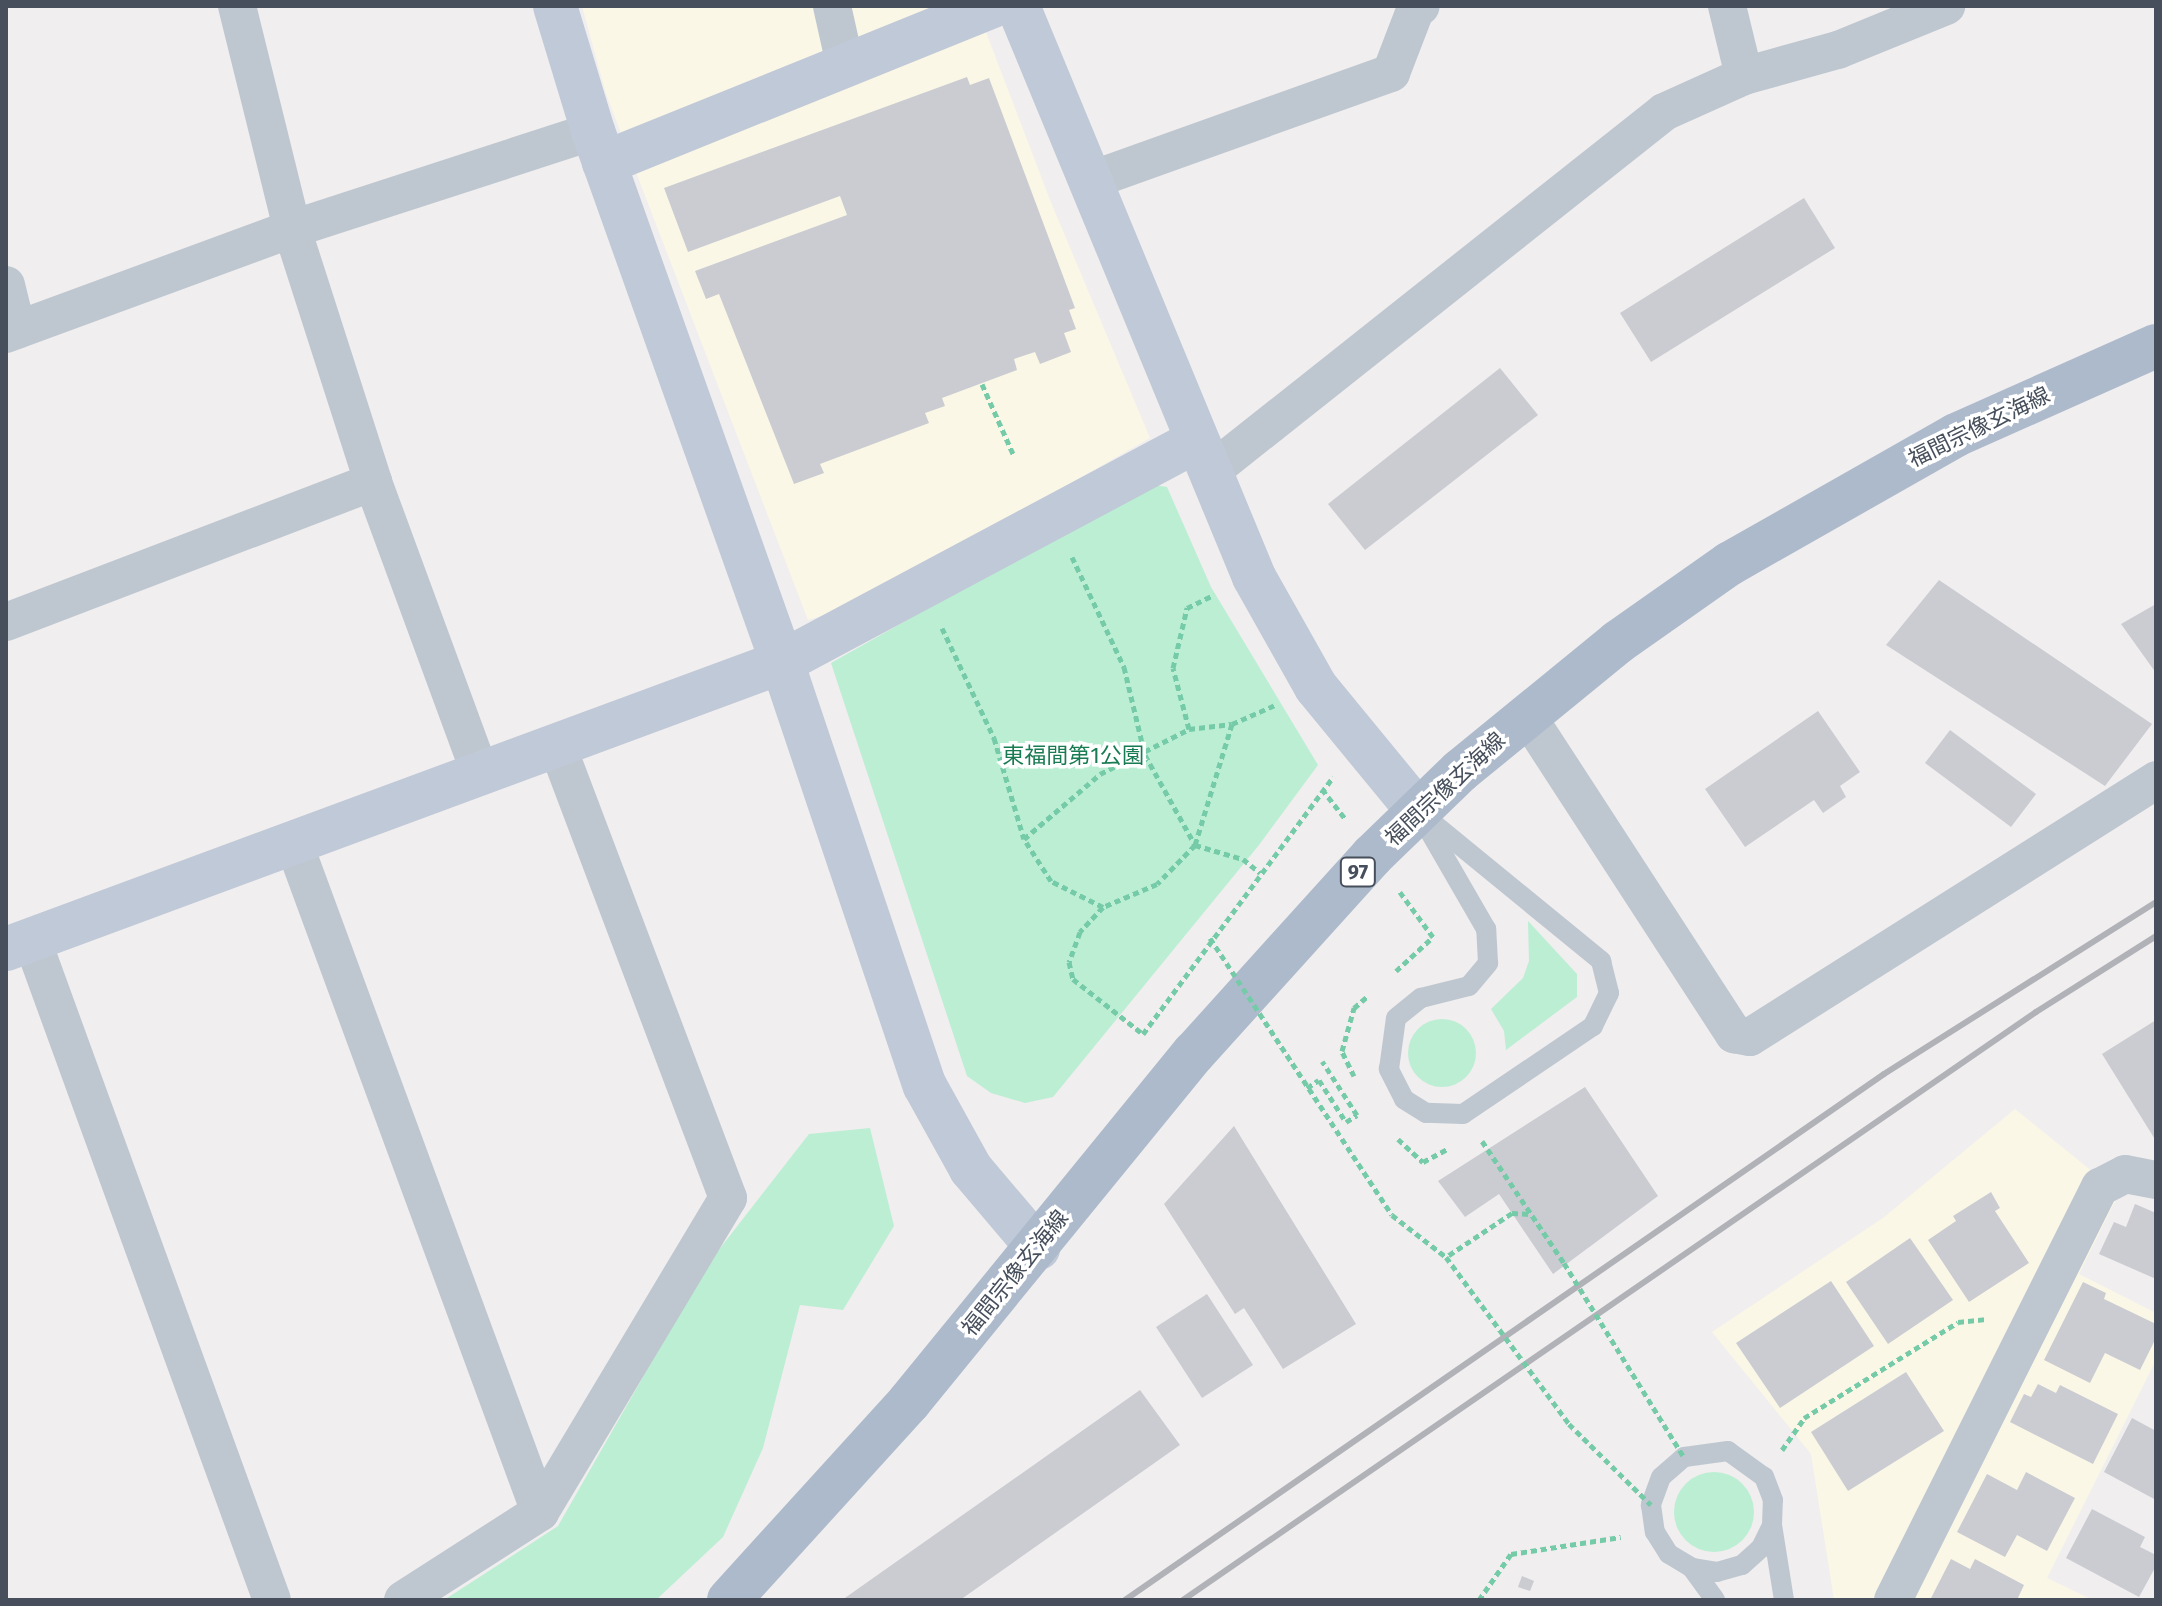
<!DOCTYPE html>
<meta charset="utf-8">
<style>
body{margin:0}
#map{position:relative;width:2162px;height:1606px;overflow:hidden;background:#f0eeee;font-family:"Fira Sans","Noto Sans JP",sans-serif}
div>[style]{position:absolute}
.commercial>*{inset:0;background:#fbf7e7}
.green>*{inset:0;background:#bceed4}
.round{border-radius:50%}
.building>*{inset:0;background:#caccd2}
.path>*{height:5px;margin-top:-2.5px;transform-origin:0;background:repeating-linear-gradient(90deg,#75cba8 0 6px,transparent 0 10px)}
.lane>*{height:20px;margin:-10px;padding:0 10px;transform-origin:10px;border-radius:10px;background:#bec7d0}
.street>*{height:38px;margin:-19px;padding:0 19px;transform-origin:19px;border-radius:19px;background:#bec7d0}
.secondary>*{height:44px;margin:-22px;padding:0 22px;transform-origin:22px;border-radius:22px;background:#c0c9d7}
.primary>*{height:44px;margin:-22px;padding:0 22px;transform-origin:22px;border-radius:22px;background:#adbacc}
.rail>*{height:6px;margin:-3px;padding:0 3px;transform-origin:3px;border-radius:3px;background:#b0b2b8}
.path-bridge>*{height:5px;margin-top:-2.5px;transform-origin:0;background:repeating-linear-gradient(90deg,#75cba8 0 6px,transparent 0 10px)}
span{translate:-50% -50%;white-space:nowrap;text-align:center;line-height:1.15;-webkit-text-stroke:7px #fff;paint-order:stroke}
.shield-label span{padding:2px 6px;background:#fff;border:2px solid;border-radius:6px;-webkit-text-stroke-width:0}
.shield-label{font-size:20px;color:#464f5b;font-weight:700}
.street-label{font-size:22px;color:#464f5b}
.park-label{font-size:22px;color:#187b52}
.frame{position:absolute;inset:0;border:8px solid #464f5b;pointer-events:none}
</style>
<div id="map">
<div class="commercial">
<div style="clip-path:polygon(582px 6px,976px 6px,1050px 200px,1150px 438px,857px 605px,808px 620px,606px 94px)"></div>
<div style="clip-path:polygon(2015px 1109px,2119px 1193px,2079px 1274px,2156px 1313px,2156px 1360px,2047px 1578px,2093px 1600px,1834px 1600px,1811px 1454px,1712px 1332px,1883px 1218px)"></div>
</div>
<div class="green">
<div style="clip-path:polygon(1148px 484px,1167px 487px,1211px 587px,1318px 765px,1259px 845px,1053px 1097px,1025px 1103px,991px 1093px,967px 1076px,831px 663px)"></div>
<div style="clip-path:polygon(1528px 921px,1577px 974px,1577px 997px,1506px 1050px,1504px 1031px,1491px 1009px,1523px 978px,1529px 961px)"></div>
<div class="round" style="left:1408px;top:1019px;width:68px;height:68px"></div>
<div style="clip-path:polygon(870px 1128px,894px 1226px,843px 1310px,800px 1305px,763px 1448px,723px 1537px,656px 1600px,444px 1600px,558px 1526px,707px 1265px,809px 1134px)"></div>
<div class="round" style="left:1674px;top:1472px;width:80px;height:80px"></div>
</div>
<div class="building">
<div style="clip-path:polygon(967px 77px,970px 85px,989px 78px,1075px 308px,1069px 310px,1076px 329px,1064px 333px,1071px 352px,1040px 364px,1035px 352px,1014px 359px,1017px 370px,942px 398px,945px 406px,925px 413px,929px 423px,820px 464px,824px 473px,794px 484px,719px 294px,706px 299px,695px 271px,847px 215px,840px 196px,688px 252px,664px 188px)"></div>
<div style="clip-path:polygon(1804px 198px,1835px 248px,1651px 362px,1620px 313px)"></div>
<div style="clip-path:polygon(1500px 368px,1538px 415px,1365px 550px,1328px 504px)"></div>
<div style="clip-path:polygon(1939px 580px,2152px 724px,2105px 786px,1886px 645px)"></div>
<div style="clip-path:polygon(2156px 604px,2156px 673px,2121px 624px)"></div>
<div style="clip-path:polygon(1818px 711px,1860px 772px,1840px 786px,1846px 797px,1823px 813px,1814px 800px,1745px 847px,1705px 789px)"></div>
<div style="clip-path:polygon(1950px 730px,2036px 794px,2011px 827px,1925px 763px)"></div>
<div style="clip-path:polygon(2156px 1020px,2156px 1141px,2102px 1054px)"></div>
<div style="clip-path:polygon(1585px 1087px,1658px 1196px,1553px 1274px,1499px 1194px,1465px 1217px,1438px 1181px)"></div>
<div style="clip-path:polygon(1234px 1126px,1356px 1324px,1283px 1369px,1244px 1308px,1235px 1314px,1164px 1204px)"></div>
<div style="clip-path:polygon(1991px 1192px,2000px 1208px,1995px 1211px,2029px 1263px,1969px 1302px,1928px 1240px,1956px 1221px,1953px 1216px)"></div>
<div style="clip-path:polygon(2135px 1204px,2156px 1213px,2156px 1279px,2099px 1254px,2114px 1222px,2126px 1227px)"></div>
<div style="clip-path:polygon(1910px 1238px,1953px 1300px,1888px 1344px,1846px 1282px)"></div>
<div style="clip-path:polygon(1831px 1281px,1874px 1346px,1780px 1408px,1736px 1343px)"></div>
<div style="clip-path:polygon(2083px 1282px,2106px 1293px,2104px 1299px,2156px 1324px,2156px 1338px,2140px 1370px,2105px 1353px,2090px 1383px,2044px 1360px)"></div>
<div style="clip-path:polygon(1207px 1294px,1253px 1365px,1202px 1398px,1156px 1327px)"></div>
<div style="clip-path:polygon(1906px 1372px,1944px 1431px,1848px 1491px,1811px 1432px)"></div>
<div style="clip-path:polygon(2038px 1384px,2056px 1393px,2060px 1385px,2118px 1414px,2093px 1464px,2010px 1422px,2024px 1394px,2031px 1397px)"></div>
<div style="clip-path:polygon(1140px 1390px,1180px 1445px,960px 1600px,842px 1600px)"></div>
<div style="clip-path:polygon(2132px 1418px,2156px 1431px,2156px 1500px,2104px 1472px)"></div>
<div style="clip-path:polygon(2026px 1472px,2075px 1498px,2047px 1551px,2017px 1535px,2005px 1557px,1957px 1532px,1987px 1474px,2017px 1490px)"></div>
<div style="clip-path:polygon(2092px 1509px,2145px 1537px,2140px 1547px,2156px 1555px,2156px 1566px,2139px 1597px,2066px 1558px)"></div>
<div style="clip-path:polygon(1951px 1559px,1970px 1569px,1975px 1559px,2024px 1585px,2017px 1600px,1930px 1600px)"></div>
<div style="clip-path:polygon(1522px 1576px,1534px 1581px,1530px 1591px,1518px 1587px)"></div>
</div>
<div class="path">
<div style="left:982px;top:384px;width:79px;rotate:66deg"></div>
<div style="left:1072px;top:557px;width:122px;rotate:64.7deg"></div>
<div style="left:1124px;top:667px;width:90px;rotate:76.6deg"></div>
<div style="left:1145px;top:755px;width:103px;rotate:60.9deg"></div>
<div style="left:1195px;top:845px;width:50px;rotate:16.3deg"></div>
<div style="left:1243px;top:859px;width:22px;rotate:39deg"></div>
<div style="left:942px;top:628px;width:122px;rotate:64.7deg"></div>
<div style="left:994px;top:738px;width:105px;rotate:73.5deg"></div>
<div style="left:1232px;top:724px;width:127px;rotate:107deg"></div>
<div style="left:1195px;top:845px;width:54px;rotate:134.3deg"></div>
<div style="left:1157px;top:884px;width:59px;rotate:156.9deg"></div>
<div style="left:1103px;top:907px;width:58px;rotate:-153.4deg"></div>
<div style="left:1051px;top:881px;width:50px;rotate:-122.7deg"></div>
<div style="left:1024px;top:839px;width:100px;rotate:-40.5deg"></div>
<div style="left:1100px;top:774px;width:100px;rotate:-26.8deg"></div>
<div style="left:1189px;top:729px;width:43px;rotate:-6.6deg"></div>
<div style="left:1232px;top:724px;width:47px;rotate:-23.8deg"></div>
<div style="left:1189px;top:729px;width:63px;rotate:-104.7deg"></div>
<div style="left:1173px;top:668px;width:62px;rotate:-76.9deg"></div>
<div style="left:1187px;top:608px;width:30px;rotate:-26deg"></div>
<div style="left:1322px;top:789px;width:39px;rotate:52deg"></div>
<div style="left:1103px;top:907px;width:34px;rotate:133deg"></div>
<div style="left:1080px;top:932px;width:32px;rotate:110deg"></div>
<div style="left:1069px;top:962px;width:17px;rotate:77deg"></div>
<div style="left:1073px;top:979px;width:89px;rotate:38.2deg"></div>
<div style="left:1143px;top:1034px;width:320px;rotate:-53.5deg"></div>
<div style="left:1396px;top:971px;width:50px;rotate:-42.6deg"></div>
<div style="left:1433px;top:937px;width:56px;rotate:-126.3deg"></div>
<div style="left:1354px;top:1076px;width:28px;rotate:-116deg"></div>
<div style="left:1342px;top:1051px;width:45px;rotate:-74.4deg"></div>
<div style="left:1354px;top:1008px;width:18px;rotate:-41deg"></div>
<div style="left:1307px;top:1088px;width:14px;rotate:-34deg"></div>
<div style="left:1319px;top:1080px;width:50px;rotate:57.3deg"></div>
<div style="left:1346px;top:1122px;width:13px;rotate:-32deg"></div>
<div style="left:1357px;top:1115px;width:64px;rotate:-122.9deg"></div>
<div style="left:1398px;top:1139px;width:34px;rotate:43deg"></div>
<div style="left:1423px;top:1162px;width:27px;rotate:-28deg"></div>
<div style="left:1482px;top:1141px;width:147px;rotate:56.1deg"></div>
<div style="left:1512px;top:1213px;width:19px;rotate:3deg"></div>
<div style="left:1392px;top:1215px;width:68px;rotate:37.9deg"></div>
<div style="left:1782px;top:1450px;width:39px;rotate:-55deg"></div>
<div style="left:1804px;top:1418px;width:181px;rotate:-31.9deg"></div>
<div style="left:1958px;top:1322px;width:30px;rotate:-6deg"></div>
<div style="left:1479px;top:1600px;width:56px;rotate:-55.2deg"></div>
<div style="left:1511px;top:1554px;width:111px;rotate:-8.8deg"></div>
</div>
<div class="lane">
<div style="left:1418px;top:811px;width:237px;rotate:39.3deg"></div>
<div style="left:1601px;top:961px;width:33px;rotate:76deg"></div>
<div style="left:1609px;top:993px;width:37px;rotate:116deg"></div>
<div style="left:1593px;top:1026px;width:157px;rotate:145.9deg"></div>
<div style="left:1463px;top:1114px;width:37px;rotate:-178deg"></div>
<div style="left:1426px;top:1113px;width:26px;rotate:-148deg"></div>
<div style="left:1404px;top:1099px;width:34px;rotate:-117deg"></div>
<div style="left:1389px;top:1069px;width:51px;rotate:-82.2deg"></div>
<div style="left:1396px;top:1018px;width:32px;rotate:-39deg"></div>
<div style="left:1421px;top:998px;width:49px;rotate:-14deg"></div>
<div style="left:1469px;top:986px;width:30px;rotate:-50deg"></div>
<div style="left:1488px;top:963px;width:34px;rotate:-93deg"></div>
<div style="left:1486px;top:929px;width:136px;rotate:-120deg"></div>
<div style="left:1772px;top:1525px;width:76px;rotate:80.9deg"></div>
<div style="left:1692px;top:1568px;width:25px;rotate:9deg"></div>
<div style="left:1717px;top:1572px;width:26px;rotate:-16deg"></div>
<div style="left:1742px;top:1565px;width:25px;rotate:-42deg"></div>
<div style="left:1761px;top:1548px;width:25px;rotate:-64deg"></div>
<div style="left:1772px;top:1525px;width:25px;rotate:-88deg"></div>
<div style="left:1773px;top:1500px;width:25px;rotate:-111deg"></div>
<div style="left:1764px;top:1477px;width:44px;rotate:-144.2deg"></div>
<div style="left:1728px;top:1451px;width:44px;rotate:172.2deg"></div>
<div style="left:1684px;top:1457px;width:30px;rotate:139deg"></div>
<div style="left:1661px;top:1477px;width:30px;rotate:110deg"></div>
<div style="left:1651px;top:1505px;width:27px;rotate:82deg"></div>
<div style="left:1655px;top:1532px;width:26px;rotate:58deg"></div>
<div style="left:1669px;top:1554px;width:27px;rotate:31deg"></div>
<div style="left:1692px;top:1568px;width:39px;rotate:54deg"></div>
</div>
<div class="street">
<div style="left:237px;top:6px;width:230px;rotate:76.1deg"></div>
<div style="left:292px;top:229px;width:266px;rotate:72.2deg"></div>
<div style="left:373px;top:482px;width:313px;rotate:69.8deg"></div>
<div style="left:832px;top:6px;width:59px;rotate:77.4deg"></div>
<div style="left:1727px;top:6px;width:72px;rotate:76.3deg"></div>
<div style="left:1089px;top:181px;width:321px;rotate:-19.7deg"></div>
<div style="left:1391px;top:73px;width:70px;rotate:-69deg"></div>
<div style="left:1416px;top:8px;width:5px;rotate:-22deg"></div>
<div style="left:6px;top:285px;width:46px;rotate:76.3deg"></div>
<div style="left:6px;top:334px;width:305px;rotate:-20.2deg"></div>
<div style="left:292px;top:229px;width:317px;rotate:-18deg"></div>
<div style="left:1210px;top:472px;width:579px;rotate:-38.41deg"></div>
<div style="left:1664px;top:112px;width:88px;rotate:-24.2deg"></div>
<div style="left:1744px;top:76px;width:98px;rotate:-15.5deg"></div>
<div style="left:1838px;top:50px;width:117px;rotate:-22.2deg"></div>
<div style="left:6px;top:622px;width:393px;rotate:-20.9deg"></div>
<div style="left:1526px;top:714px;width:382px;rotate:57deg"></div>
<div style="left:1734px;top:1034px;width:16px;rotate:11deg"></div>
<div style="left:1750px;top:1037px;width:481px;rotate:-32.3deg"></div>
<div style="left:294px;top:844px;width:712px;rotate:69.78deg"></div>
<div style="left:32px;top:940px;width:702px;rotate:70.02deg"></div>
<div style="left:403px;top:1600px;width:163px;rotate:-32.7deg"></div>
<div style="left:540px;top:1512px;width:366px;rotate:-59.1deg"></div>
<div style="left:728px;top:1198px;width:481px;rotate:-110.7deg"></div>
<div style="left:1893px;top:1600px;width:462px;rotate:-63.4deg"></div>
<div style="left:2100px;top:1187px;width:28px;rotate:-27deg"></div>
<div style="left:2125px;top:1174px;width:32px;rotate:11deg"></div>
</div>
<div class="secondary">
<div style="left:555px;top:6px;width:131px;rotate:73.1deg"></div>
<div style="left:593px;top:131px;width:564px;rotate:70.41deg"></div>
<div style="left:782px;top:662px;width:447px;rotate:71.4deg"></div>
<div style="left:925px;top:1086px;width:95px;rotate:61deg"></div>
<div style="left:971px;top:1169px;width:104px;rotate:49.7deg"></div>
<div style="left:1018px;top:6px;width:618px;rotate:67.54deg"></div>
<div style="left:1254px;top:577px;width:126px;rotate:60.6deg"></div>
<div style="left:1316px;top:687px;width:161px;rotate:50.6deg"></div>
<div style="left:604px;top:163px;width:419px;rotate:-22deg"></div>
<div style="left:6px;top:949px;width:827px;rotate:-20.3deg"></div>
<div style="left:782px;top:662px;width:469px;rotate:-28.1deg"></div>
</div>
<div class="primary">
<div style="left:729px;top:1600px;width:268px;rotate:-47.7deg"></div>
<div style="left:909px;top:1402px;width:451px;rotate:-50.8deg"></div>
<div style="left:1194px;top:1053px;width:266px;rotate:-47.9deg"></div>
<div style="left:1372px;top:856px;width:122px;rotate:-44deg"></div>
<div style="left:1460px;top:771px;width:204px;rotate:-39.2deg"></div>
<div style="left:1618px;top:642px;width:136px;rotate:-35.1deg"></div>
<div style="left:1729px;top:564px;width:261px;rotate:-29.6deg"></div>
<div style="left:1956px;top:435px;width:219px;rotate:-24deg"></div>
</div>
<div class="rail">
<div style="left:1125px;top:1600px;width:923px;rotate:-34.72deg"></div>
<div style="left:1884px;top:1074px;width:322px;rotate:-32.3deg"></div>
<div style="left:1183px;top:1600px;width:1036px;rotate:-34.58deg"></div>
<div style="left:2036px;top:1012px;width:142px;rotate:-32.3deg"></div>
</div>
<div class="path-bridge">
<div style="left:1210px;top:938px;width:331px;rotate:56.7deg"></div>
<div style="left:1512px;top:1213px;width:79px;rotate:146.3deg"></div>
<div style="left:1446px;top:1257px;width:207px;rotate:53.6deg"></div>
<div style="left:1569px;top:1424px;width:115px;rotate:44.6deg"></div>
<div style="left:1564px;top:1263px;width:228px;rotate:58.3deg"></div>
</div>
<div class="shield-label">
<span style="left:1358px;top:872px">97</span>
</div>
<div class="street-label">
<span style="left:1979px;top:427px;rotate:-26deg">福間宗像玄海線</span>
<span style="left:1445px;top:789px;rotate:-43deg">福間宗像玄海線</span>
<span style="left:1015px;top:1273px;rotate:-51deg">福間宗像玄海線</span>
</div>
<div class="park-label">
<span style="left:1073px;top:756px">東福間第1公園</span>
</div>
<div class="frame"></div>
</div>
